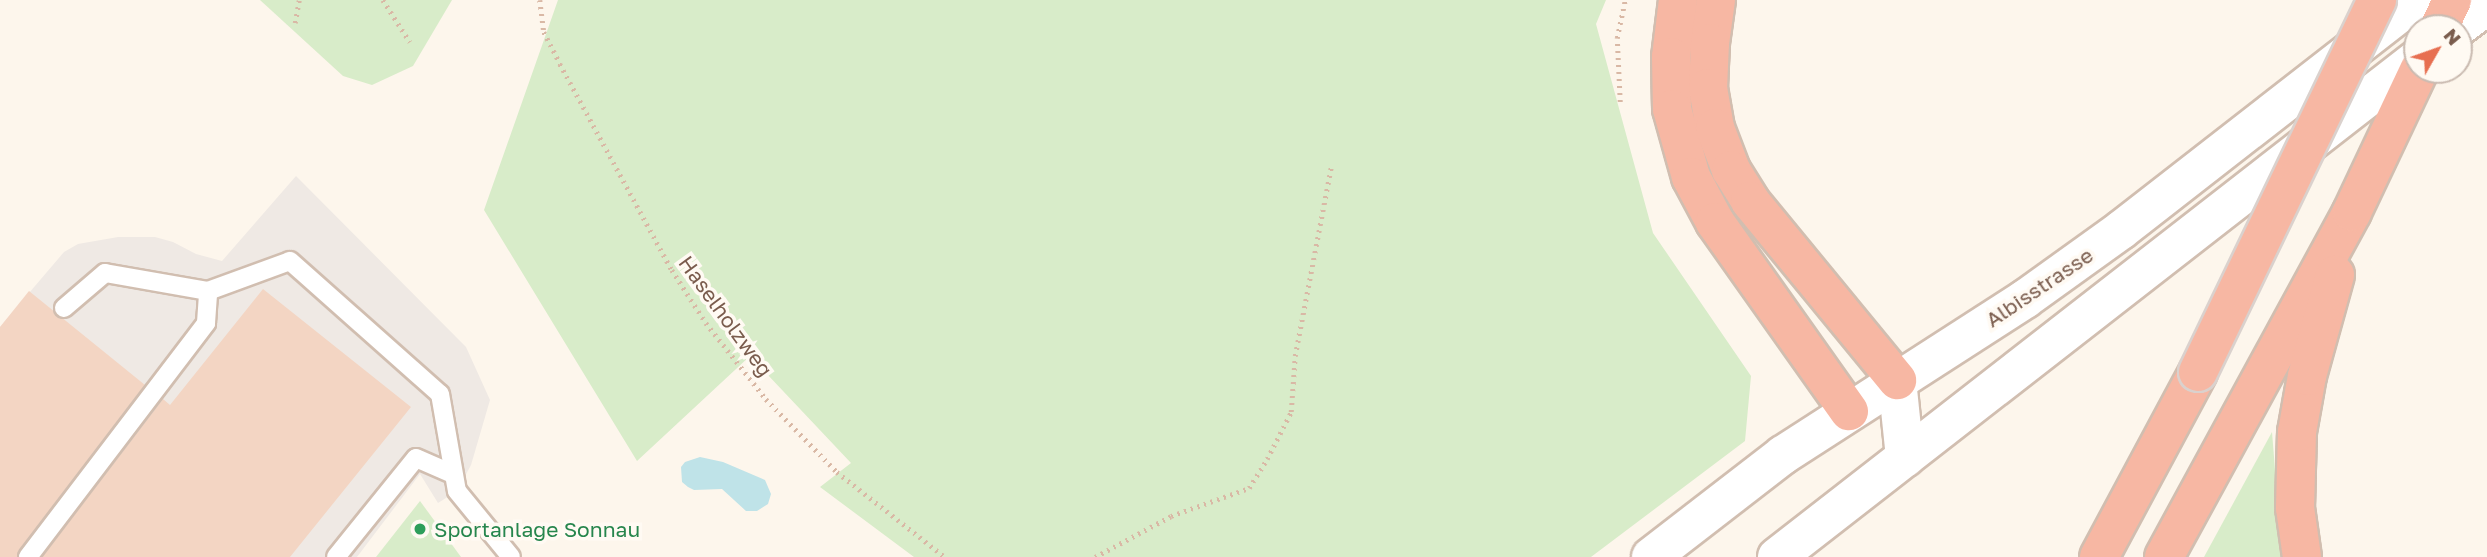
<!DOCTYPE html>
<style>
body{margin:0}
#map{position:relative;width:2487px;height:557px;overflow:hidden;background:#fdf6ec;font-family:"Golos Text",sans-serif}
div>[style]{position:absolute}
.industrial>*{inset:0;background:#efe9e4}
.green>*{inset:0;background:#d8ecc9}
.water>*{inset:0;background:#bfe3e8}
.building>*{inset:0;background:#f3d5c3}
.path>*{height:4.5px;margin-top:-2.25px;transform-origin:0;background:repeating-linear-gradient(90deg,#d9b8a5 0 2px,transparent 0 7px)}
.roads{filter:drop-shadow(2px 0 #d1beb0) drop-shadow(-2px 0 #d1beb0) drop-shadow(0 2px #d1beb0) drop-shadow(0 -2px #d1beb0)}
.lane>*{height:18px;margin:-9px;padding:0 9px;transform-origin:9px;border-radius:9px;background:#fff}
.secondary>*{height:38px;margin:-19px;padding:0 19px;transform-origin:19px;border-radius:19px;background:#fff}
.highway>*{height:38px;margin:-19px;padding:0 19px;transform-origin:19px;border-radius:19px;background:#f7b7a3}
.bridges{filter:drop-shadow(2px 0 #dad1cd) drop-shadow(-2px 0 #dad1cd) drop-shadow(0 2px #dad1cd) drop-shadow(0 -2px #dad1cd)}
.highway-bridge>*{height:38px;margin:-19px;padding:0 19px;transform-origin:19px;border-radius:19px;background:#f7b7a3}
.dots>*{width:19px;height:19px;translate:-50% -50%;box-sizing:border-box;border:4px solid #fffaf3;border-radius:50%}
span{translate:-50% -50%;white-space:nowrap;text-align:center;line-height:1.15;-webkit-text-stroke:7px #fffaf3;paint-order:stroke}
.street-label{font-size:21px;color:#7a5c4d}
.leisure-label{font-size:21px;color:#27864d}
.left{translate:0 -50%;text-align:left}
.north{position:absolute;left:2403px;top:14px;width:70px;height:70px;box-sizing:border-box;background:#fffaf3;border:2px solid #cabbb1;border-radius:50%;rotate:50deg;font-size:19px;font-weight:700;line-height:28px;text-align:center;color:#7a5c4d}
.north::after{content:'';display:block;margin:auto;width:24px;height:32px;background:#e76f51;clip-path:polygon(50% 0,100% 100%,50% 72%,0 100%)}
</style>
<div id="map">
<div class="industrial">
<div style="clip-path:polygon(296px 176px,466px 347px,490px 400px,471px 465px,457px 491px,438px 503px,420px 474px,357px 557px,0 557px,0 327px,64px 252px,78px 244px,118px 237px,155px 237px,173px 242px,196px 254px,222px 261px)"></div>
</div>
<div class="green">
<div style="clip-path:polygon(260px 0,452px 0,413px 66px,372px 85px,343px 76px)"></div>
<div style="clip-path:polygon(558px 0,1606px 0,1596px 24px,1653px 233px,1751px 376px,1745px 441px,1591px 557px,914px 557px,820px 487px,851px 463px,750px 356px,637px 461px,484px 210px)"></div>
<div style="clip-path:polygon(2272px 432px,2282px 557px,2204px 557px)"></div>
<div style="clip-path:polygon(420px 501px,461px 557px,376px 557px)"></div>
</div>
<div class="water">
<div style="clip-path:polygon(700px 457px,723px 462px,765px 480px,771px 494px,768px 504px,757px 511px,746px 511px,722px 489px,694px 490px,688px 487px,682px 482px,681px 467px,685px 462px)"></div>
</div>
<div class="building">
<div style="clip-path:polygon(263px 289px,411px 407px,290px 557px,42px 557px,163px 399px,170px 405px)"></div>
<div style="clip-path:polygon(29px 291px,145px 385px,17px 557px,0 557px,0 327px)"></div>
</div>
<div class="path">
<div style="left:383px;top:0;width:50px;rotate:57.3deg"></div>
<div style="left:540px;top:0;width:32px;rotate:83deg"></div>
<div style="left:544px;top:32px;width:36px;rotate:63deg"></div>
<div style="left:560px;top:64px;width:234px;rotate:61.5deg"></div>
<div style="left:672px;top:270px;width:63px;rotate:57.3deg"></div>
<div style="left:706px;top:323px;width:97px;rotate:51.7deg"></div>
<div style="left:766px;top:399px;width:102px;rotate:45.8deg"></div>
<div style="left:837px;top:472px;width:137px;rotate:38.2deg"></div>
<div style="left:295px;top:23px;width:23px;rotate:-80deg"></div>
<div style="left:1620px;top:102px;width:64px;rotate:-92.7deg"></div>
<div style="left:1617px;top:38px;width:39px;rotate:-78deg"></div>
<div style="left:1095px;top:557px;width:86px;rotate:-28.3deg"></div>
<div style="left:1171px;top:516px;width:83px;rotate:-19.7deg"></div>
<div style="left:1249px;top:488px;width:34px;rotate:-58deg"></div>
<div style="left:1267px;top:459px;width:53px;rotate:-62.9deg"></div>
<div style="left:1291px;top:412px;width:56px;rotate:-85.9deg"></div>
<div style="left:1295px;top:356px;width:192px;rotate:-79.2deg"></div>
</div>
<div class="roads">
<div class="lane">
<div style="left:64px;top:308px;width:54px;rotate:-40.5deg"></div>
<div style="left:105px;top:273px;width:105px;rotate:9.9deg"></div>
<div style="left:208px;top:291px;width:87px;rotate:-20.1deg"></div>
<div style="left:290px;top:261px;width:200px;rotate:41.6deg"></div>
<div style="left:440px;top:394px;width:98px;rotate:80.1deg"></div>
<div style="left:457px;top:491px;width:85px;rotate:50.7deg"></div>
<div style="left:28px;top:557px;width:294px;rotate:-52.7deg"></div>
<div style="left:206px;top:323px;width:32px;rotate:-86deg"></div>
<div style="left:336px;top:557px;width:127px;rotate:-51.1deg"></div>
<div style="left:416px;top:458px;width:40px;rotate:23.4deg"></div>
</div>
<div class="secondary">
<div style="left:2457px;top:28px;width:38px;rotate:-37deg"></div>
<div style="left:1897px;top:380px;width:78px;rotate:84.1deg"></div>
<div style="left:1651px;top:557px;width:167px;rotate:-37.7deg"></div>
<div style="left:1783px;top:455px;width:288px;rotate:-32.8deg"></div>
<div style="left:2025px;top:299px;width:118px;rotate:-35.7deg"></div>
<div style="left:2121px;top:230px;width:374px;rotate:-37.9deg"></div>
<div style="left:1777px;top:557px;width:811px;rotate:-37.89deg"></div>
</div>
<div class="highway">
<div style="left:1678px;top:0;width:57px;rotate:97deg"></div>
<div style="left:1671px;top:57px;width:52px;rotate:88.9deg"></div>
<div style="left:1672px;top:109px;width:71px;rotate:74.4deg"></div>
<div style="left:1691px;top:177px;width:51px;rotate:61.9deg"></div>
<div style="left:1715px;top:222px;width:232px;rotate:54.7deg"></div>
<div style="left:1716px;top:0;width:43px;rotate:97.9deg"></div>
<div style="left:1710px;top:43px;width:45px;rotate:92.5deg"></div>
<div style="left:1708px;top:88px;width:41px;rotate:80.1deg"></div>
<div style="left:1715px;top:128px;width:45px;rotate:69.1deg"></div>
<div style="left:1731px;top:170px;width:36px;rotate:58deg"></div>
<div style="left:1750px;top:201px;width:232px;rotate:50.6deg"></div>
<div style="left:2439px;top:28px;width:31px;rotate:-65deg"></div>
<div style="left:2099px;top:557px;width:210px;rotate:-61.8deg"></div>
<div style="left:2164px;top:557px;width:393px;rotate:-61.4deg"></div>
<div style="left:2352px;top:212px;width:157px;rotate:-64.7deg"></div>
<div style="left:2302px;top:557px;width:49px;rotate:-98.1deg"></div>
<div style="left:2295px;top:508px;width:76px;rotate:-88.5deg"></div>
<div style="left:2297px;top:432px;width:57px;rotate:-79.9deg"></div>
<div style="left:2307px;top:376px;width:105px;rotate:-74.5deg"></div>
</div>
</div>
<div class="bridges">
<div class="highway-bridge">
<div style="left:2198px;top:372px;width:413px;rotate:-64.3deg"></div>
</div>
</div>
<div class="dots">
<div style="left:420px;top:529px;background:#2e9e5b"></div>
</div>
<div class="street-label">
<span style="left:2039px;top:287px;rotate:-34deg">Albisstrasse</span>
<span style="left:726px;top:316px;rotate:54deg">Haselholzweg</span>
</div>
<div class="leisure-label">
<span class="left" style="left:434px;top:529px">Sportanlage Sonnau</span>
</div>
<div class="north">N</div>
</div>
